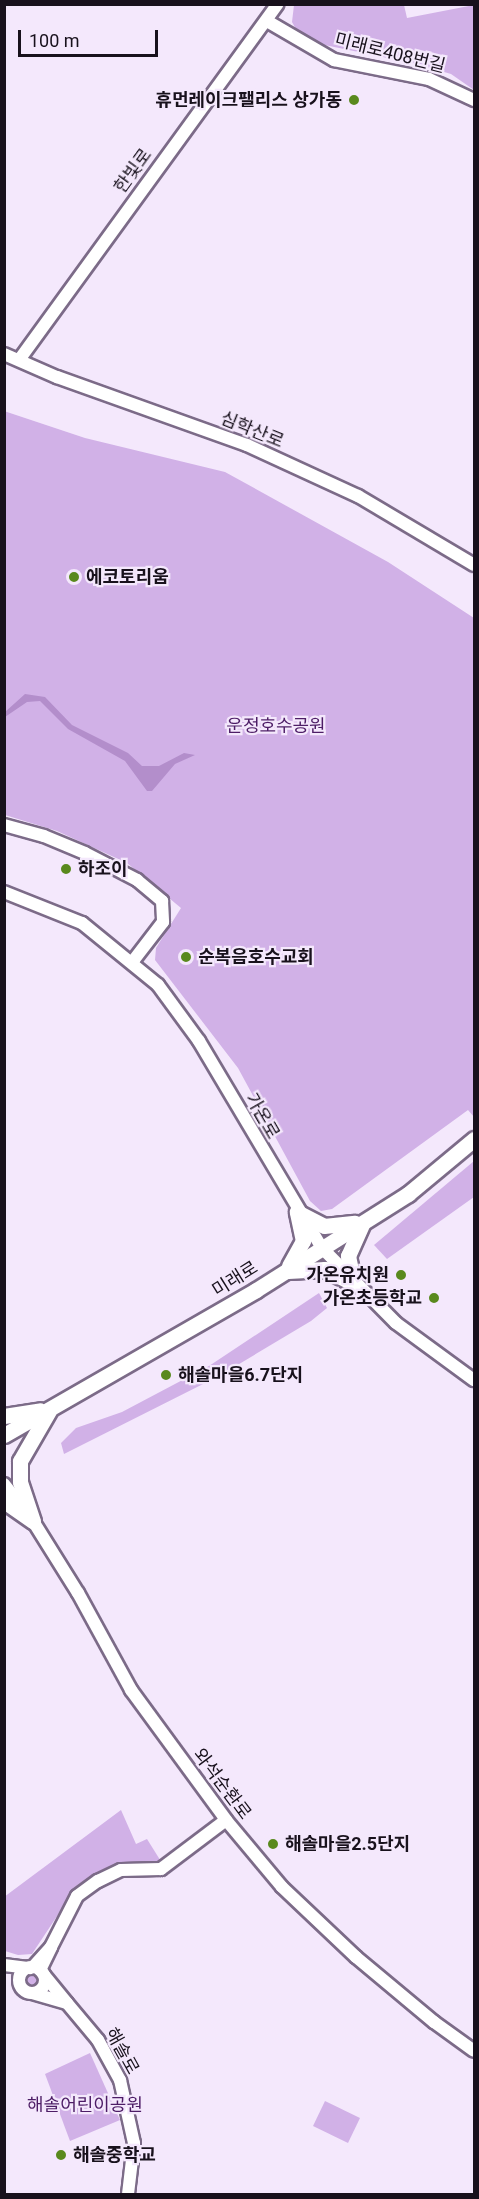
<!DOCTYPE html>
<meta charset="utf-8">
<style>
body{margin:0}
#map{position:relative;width:479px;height:2199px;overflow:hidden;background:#f4e8fc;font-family:Roboto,"Noto Sans KR",sans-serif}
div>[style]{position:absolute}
.green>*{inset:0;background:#d1b1e7}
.round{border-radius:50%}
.water>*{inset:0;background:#b38ecb}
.roads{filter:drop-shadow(2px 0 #7c6b88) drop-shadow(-2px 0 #7c6b88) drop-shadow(0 2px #7c6b88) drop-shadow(0 -2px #7c6b88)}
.minor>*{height:12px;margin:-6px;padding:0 6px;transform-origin:6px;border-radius:6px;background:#fff}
.minor>.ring{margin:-6px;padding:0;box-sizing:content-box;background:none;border:12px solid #fff;border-radius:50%}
.major>*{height:15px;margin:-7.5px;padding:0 7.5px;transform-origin:7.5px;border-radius:7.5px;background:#fff}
.dots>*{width:16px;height:16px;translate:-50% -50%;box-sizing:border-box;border:3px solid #f4e8fc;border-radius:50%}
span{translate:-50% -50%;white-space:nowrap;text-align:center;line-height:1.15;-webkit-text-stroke:4.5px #f4e8fc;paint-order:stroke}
.street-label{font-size:18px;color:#18111c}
.poi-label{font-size:18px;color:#18111c;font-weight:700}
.right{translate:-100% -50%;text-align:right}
.left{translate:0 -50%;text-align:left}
.park-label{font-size:18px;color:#4d1d66}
.frame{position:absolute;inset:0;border:6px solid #18111c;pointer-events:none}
.scale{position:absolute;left:18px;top:30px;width:140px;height:27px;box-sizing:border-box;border:3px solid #18111c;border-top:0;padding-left:8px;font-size:18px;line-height:21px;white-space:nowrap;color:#18111c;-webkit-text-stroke:4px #f4e8fc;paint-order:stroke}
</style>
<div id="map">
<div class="green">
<div style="clip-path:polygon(294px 5px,404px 5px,407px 18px,474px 5px,474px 90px,451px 74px,417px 64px,310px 42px,298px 33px,292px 22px)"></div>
<div style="clip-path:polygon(4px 411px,85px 438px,225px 472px,388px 562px,474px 618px,474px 1117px,468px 1110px,332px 1209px,321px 1211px,310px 1201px,238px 1068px,155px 960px,156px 948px,181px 908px,127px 863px,57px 831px,5px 815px)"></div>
<div style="clip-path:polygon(474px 1161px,474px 1197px,387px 1259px,374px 1245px)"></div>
<div style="clip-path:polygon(319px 1293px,327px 1308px,311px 1321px,219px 1376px,64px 1454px,61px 1443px,76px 1428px,122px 1412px,209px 1366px)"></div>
<div style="clip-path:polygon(121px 1810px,136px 1844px,147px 1839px,162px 1863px,105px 1873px,88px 1880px,65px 1904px,32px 1954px,18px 1955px,5px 1951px,4px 1897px)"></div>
<div class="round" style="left:23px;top:1971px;width:18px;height:18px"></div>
<div style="clip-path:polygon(90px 2053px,120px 2120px,70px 2141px,45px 2074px)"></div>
<div style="clip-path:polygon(325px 2101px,360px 2118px,348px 2143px,313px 2126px)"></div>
</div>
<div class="water">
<div style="clip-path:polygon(25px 694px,45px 697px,72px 725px,128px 753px,142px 766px,159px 766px,184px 753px,195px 755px,175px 764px,152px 791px,147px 791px,125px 761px,68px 729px,40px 701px,27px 702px,5px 717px,5px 712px)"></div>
</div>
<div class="roads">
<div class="minor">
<div style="left:267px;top:21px;width:78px;rotate:30.2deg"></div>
<div style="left:334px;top:60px;width:97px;rotate:11.3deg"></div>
<div style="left:429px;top:79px;width:50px;rotate:25deg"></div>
<div style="left:4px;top:354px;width:58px;rotate:23.5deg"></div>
<div style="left:57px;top:377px;width:202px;rotate:19.7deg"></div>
<div style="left:247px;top:445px;width:122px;rotate:24.7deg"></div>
<div style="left:358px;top:496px;width:135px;rotate:30.7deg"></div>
<div style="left:19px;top:360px;width:440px;rotate:-54deg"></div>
<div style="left:4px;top:825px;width:41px;rotate:15.4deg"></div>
<div style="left:44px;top:836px;width:44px;rotate:22.5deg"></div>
<div style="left:85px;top:853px;width:59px;rotate:27.4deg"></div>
<div style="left:137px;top:880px;width:33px;rotate:40deg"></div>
<div style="left:162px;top:901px;width:21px;rotate:87deg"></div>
<div style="left:163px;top:922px;width:49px;rotate:127.6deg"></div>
<div style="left:4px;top:892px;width:84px;rotate:21.7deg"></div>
<div style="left:82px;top:923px;width:98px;rotate:39.2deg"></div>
<div style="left:158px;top:985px;width:69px;rotate:53.8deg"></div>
<div style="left:199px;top:1041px;width:241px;rotate:59.3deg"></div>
<div style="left:322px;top:1248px;width:105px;rotate:45.4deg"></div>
<div style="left:396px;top:1323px;width:97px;rotate:36.2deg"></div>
<div style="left:4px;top:1484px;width:47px;rotate:51.9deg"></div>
<div style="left:33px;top:1521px;width:85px;rotate:58deg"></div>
<div style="left:78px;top:1593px;width:111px;rotate:61.3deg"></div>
<div style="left:131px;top:1690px;width:161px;rotate:53.8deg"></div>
<div style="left:226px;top:1820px;width:87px;rotate:50.1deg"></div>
<div style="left:282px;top:1887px;width:102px;rotate:43.4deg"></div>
<div style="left:356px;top:1957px;width:102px;rotate:39.8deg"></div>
<div style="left:434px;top:2022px;width:49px;rotate:35.9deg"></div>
<div style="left:51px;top:1947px;width:57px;rotate:-63deg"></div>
<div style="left:77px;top:1896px;width:26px;rotate:-36deg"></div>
<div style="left:98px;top:1881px;width:25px;rotate:-26deg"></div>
<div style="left:121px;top:1870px;width:40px;rotate:-1.4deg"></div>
<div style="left:161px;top:1869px;width:81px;rotate:-37deg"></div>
<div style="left:4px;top:1965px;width:26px;rotate:7deg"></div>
<div class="ring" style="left:19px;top:1967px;width:14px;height:14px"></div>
<div style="left:32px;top:1993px;width:36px;rotate:16deg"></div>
<div style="left:67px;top:2003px;width:43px;rotate:-129.3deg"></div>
<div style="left:40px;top:1970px;width:25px;rotate:-64deg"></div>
<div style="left:51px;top:1947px;width:27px;rotate:132deg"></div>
<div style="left:67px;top:2003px;width:48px;rotate:50deg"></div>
<div style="left:98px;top:2040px;width:46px;rotate:61.2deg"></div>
<div style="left:120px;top:2080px;width:65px;rotate:77.5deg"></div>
<div style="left:134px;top:2143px;width:51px;rotate:96.7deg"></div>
</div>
<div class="major">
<div style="left:297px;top:1212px;width:30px;rotate:27deg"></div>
<div style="left:324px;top:1226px;width:31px;rotate:-6deg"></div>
<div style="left:289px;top:1266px;width:29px;rotate:-61deg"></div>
<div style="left:303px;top:1241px;width:30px;rotate:-102deg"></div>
<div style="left:288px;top:1271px;width:37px;rotate:-3deg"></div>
<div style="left:325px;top:1269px;width:33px;rotate:27deg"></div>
<div style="left:354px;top:1284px;width:29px;rotate:-102deg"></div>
<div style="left:348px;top:1256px;width:34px;rotate:-66deg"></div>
<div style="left:4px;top:1416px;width:36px;rotate:-9deg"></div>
<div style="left:4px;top:1435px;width:291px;rotate:-29.9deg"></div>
<div style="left:256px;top:1290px;width:180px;rotate:-32.3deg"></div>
<div style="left:408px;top:1194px;width:86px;rotate:-39.8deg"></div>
<div style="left:4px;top:1501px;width:35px;rotate:35deg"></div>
<div style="left:33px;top:1521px;width:41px;rotate:-108.4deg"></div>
<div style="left:20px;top:1482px;width:21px;rotate:-90deg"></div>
<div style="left:20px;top:1461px;width:58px;rotate:-59.9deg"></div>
</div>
</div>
<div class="dots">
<div style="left:354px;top:100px;background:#59891d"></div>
<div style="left:74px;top:577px;background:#59891d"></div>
<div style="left:66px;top:869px;background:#59891d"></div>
<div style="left:186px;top:957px;background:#59891d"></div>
<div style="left:401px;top:1275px;background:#59891d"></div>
<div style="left:434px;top:1298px;background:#59891d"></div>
<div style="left:166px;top:1375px;background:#59891d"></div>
<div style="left:273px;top:1844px;background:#59891d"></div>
<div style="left:61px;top:2155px;background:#59891d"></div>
</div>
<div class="street-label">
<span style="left:390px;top:53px;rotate:14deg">미래로408번길</span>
<span style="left:133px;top:171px;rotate:-54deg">한빛로</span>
<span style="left:252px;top:430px;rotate:22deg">심학산로</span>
<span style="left:262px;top:1116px;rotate:60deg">가온로</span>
<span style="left:235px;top:1279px;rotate:-32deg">미래로</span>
<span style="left:222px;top:1784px;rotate:53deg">와석순환로</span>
<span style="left:122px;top:2051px;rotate:61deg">해솔로</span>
</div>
<div class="poi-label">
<span class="right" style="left:342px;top:100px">휴먼레이크팰리스 상가동</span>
<span class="left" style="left:86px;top:577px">에코토리움</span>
<span class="left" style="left:78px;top:869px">하조이</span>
<span class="left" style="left:198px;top:957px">순복음호수교회</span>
<span class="right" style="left:389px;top:1275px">가온유치원</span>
<span class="right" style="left:422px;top:1298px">가온초등학교</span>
<span class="left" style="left:178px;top:1375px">해솔마을6.7단지</span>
<span class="left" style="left:285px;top:1844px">해솔마을2.5단지</span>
<span class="left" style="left:73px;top:2155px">해솔중학교</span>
</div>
<div class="park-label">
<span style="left:276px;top:726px">운정호수공원</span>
<span style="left:85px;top:2105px">해솔어린이공원</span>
</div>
<div class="frame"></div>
<div class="scale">100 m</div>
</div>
